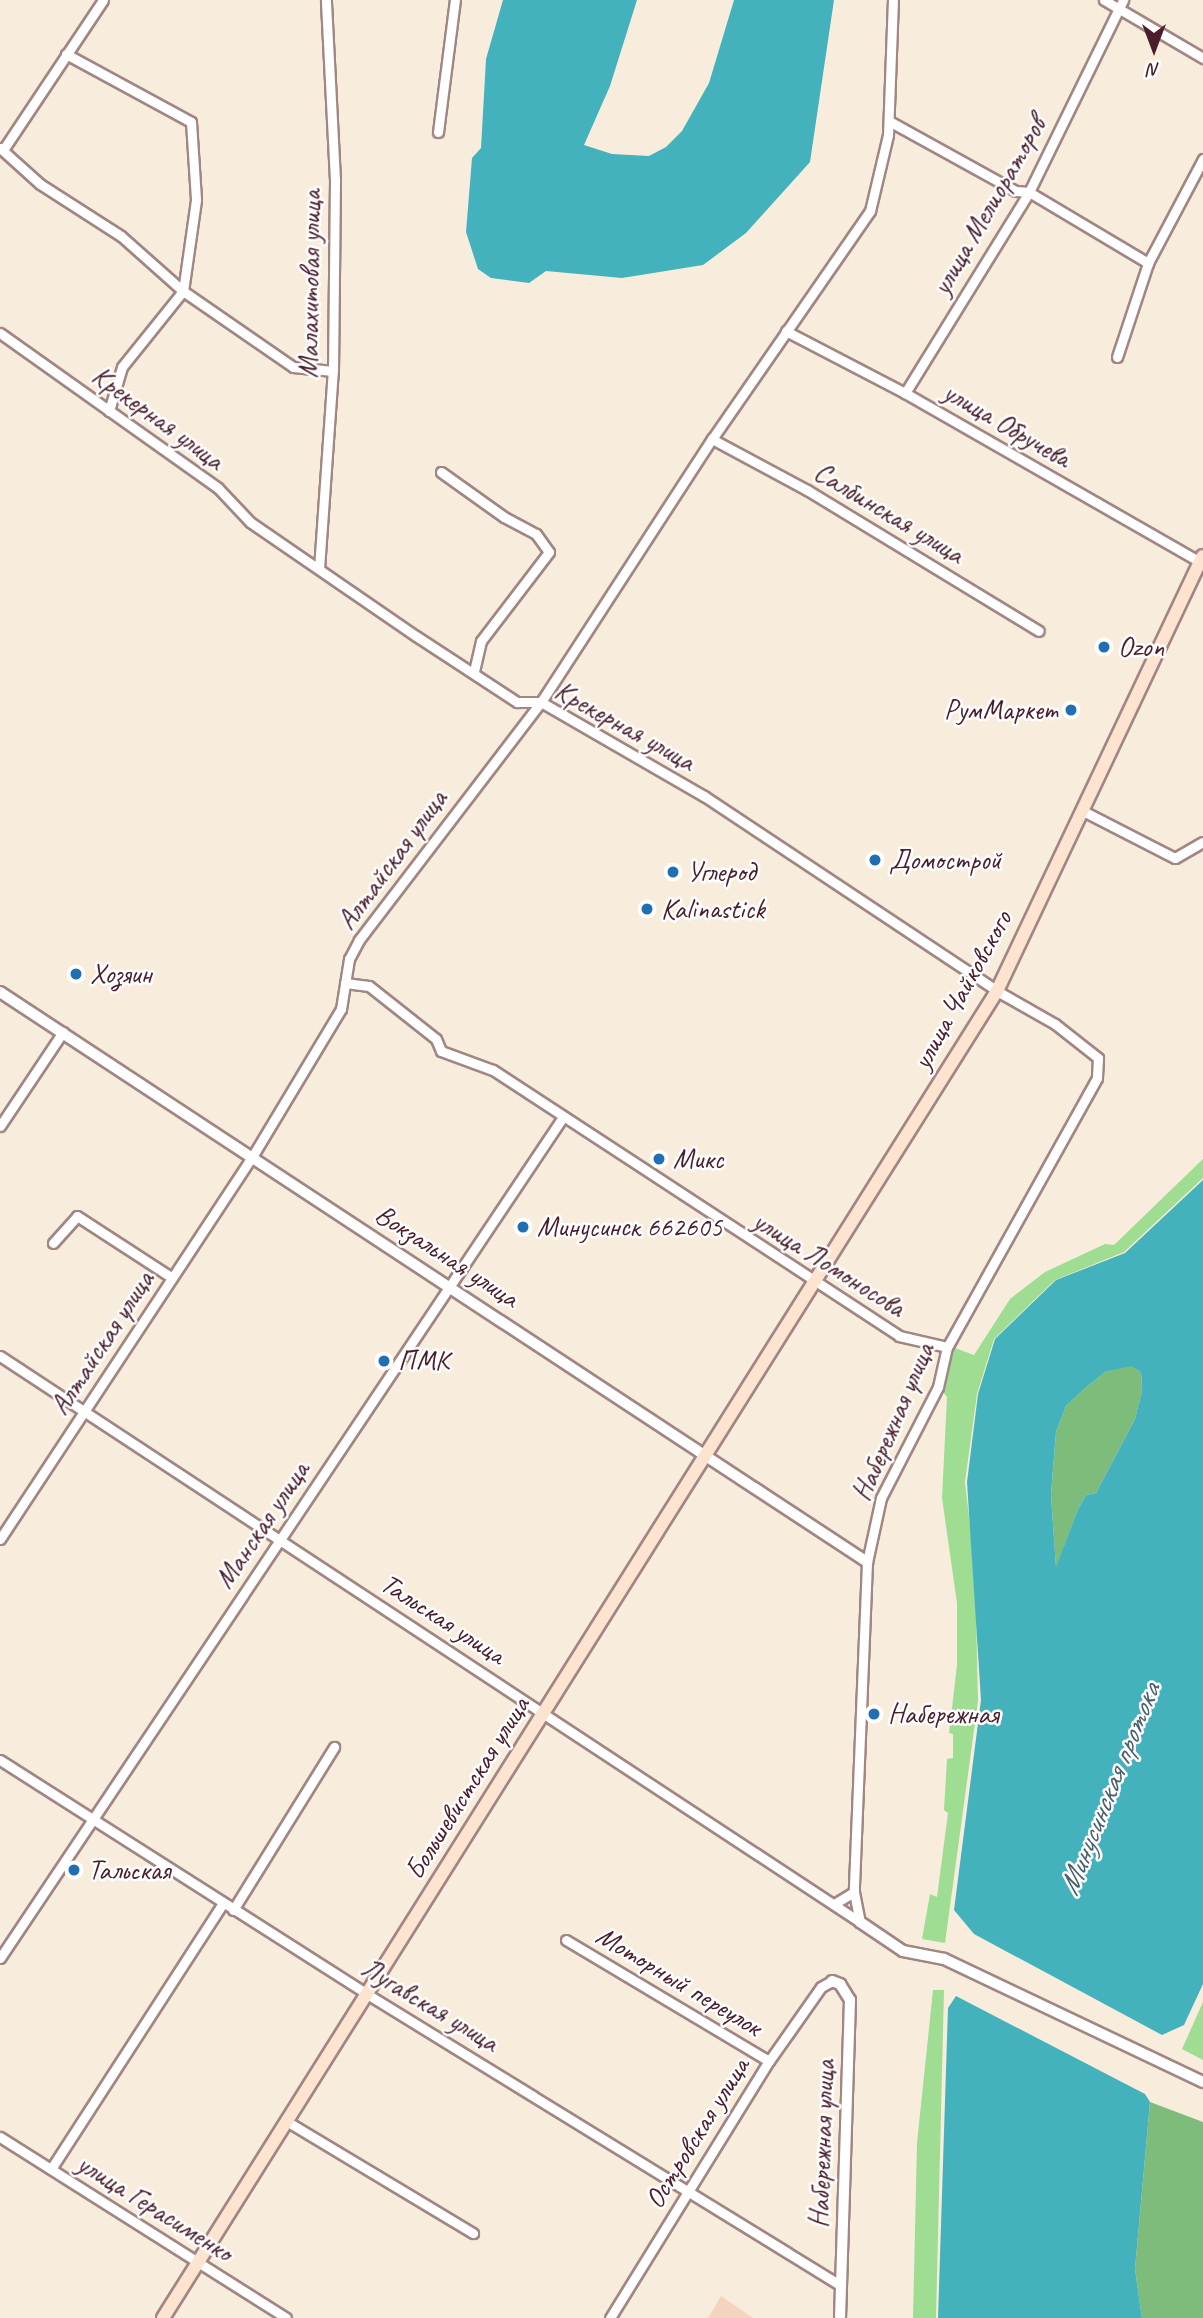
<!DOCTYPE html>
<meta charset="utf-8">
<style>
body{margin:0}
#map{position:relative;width:1203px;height:2318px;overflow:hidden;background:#f8eddd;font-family:Caveat,sans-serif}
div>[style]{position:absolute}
.built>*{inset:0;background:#f3d4be}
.green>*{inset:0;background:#9edd92}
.forest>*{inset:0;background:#7ebc7c}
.water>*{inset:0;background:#43b2bc}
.roads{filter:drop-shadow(2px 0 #a18684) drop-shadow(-2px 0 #a18684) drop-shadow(0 2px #a18684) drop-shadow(0 -2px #a18684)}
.minor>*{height:9px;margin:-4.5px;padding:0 4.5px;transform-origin:4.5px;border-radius:4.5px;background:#fff}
.tertiary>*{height:10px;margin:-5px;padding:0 5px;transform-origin:5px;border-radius:5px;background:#fff}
.secondary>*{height:12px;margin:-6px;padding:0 6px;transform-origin:6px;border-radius:6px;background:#fde4d1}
.dots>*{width:19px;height:19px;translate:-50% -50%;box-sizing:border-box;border:4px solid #fff;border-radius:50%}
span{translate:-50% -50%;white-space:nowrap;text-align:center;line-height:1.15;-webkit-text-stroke:5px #fff;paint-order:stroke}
.street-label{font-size:28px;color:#4a1f2b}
.poi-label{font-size:28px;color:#4a1f2b}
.left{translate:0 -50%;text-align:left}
.right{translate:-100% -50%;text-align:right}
.water-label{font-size:30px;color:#47616c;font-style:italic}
.north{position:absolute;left:1119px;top:14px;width:70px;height:70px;-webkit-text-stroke:5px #fff;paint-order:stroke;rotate:180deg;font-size:19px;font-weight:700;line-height:28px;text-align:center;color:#4a1f2b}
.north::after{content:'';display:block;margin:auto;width:24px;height:32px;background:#4a1f2b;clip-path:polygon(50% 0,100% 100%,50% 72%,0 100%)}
</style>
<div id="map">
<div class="built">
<div style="clip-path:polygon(721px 2296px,753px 2318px,708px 2318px)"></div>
</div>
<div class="green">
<div style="clip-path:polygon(1203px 1159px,1203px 1178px,1124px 1252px,1055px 1280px,994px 1339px,977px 1394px,965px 1482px,975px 1568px,978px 1701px,945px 1943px,922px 1939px,930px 1894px,937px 1897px,948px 1813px,944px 1810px,947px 1759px,953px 1758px,953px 1734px,949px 1733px,957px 1665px,957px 1603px,942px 1498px,947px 1397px,941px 1390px,955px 1348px,974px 1355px,1010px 1299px,1045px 1272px,1105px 1244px,1114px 1245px)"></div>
<div style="clip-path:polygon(933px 1990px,944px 1990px,936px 2318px,913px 2318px,917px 2143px)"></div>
<div style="clip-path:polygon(1203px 2002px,1203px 2060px,1182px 2049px)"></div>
</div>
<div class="forest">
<div style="clip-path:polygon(1131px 1365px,1141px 1372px,1142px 1391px,1135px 1419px,1096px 1493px,1086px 1495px,1078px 1509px,1056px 1568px,1051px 1495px,1056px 1432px,1066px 1406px,1083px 1390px,1105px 1372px)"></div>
<div style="clip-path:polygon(1150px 2102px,1203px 2122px,1203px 2318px,1142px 2318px,1135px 2269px)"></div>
</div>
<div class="water">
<div style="clip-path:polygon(503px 0,637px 0,610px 86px,584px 145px,612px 154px,649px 156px,666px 147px,682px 131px,709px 83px,734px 0,834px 0,810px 162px,746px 233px,703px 265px,622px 278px,546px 271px,529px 283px,491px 278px,478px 269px,466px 232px,472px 158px,481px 148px,486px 59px)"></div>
<div style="clip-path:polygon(evenodd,1203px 1180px,1203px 1984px,1184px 2025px,1162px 2035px,974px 1934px,954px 1910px,981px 1700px,967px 1482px,978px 1394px,995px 1339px,1056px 1280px,1125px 1253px,1203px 1180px,1131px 1366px,1141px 1372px,1142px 1391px,1135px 1419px,1096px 1493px,1086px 1495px,1078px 1509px,1056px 1567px,1051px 1495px,1056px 1432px,1066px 1406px,1083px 1390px,1105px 1372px,1131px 1366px)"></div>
<div style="clip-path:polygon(956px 1996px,1145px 2094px,1150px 2102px,1135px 2269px,1142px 2318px,938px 2318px,948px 2008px)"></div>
</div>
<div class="roads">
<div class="minor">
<div style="left:1104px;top:0;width:115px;rotate:30.4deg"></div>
<div style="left:66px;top:54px;width:142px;rotate:28.5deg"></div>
<div style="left:191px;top:122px;width:78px;rotate:86.3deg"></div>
<div style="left:196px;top:200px;width:92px;rotate:98.1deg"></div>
<div style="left:183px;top:291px;width:97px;rotate:128.8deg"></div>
<div style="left:122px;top:367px;width:46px;rotate:106.5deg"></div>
<div style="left:889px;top:121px;width:145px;rotate:28.9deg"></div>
<div style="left:1016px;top:191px;width:13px;rotate:4deg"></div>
<div style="left:1029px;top:192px;width:139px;rotate:30.8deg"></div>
<div style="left:438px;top:132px;width:133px;rotate:-82.7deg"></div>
<div style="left:0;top:148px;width:54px;rotate:42deg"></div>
<div style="left:40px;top:184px;width:96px;rotate:32.7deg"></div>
<div style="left:121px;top:236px;width:83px;rotate:41.6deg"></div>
<div style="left:183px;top:291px;width:134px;rotate:34.6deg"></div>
<div style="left:293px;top:367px;width:40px;rotate:5.7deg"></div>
<div style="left:3px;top:150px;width:180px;rotate:-56.3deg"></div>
<div style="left:786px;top:331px;width:134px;rotate:27.5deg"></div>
<div style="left:905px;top:393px;width:344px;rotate:29.8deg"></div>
<div style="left:0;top:333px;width:267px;rotate:35.4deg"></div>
<div style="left:218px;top:488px;width:47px;rotate:46.7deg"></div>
<div style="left:250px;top:522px;width:201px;rotate:34.5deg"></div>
<div style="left:416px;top:636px;width:121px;rotate:33.2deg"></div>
<div style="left:517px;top:702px;width:24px"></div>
<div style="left:541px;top:702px;width:188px;rotate:30deg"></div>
<div style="left:704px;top:796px;width:352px;rotate:33.6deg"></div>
<div style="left:997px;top:991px;width:67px;rotate:29.6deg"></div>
<div style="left:1055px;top:1024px;width:55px;rotate:38.3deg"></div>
<div style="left:1098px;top:1058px;width:20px;rotate:93deg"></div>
<div style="left:1097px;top:1078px;width:308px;rotate:119.1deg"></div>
<div style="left:947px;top:1347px;width:41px;rotate:102.7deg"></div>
<div style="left:938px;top:1387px;width:125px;rotate:117.2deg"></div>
<div style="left:881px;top:1498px;width:66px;rotate:102.3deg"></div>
<div style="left:867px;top:1562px;width:330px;rotate:92.3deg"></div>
<div style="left:854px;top:1892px;width:31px;rotate:79deg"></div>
<div style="left:1117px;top:357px;width:99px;rotate:-71.7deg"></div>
<div style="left:1148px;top:263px;width:118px;rotate:-62.1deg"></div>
<div style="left:905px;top:393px;width:236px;rotate:-58.3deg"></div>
<div style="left:1029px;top:192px;width:214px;rotate:-63.9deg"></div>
<div style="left:712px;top:439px;width:108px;rotate:28.2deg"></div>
<div style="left:807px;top:490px;width:271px;rotate:31.3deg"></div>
<div style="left:441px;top:472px;width:77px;rotate:35.5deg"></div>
<div style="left:504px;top:517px;width:36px;rotate:28deg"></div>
<div style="left:536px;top:534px;width:22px;rotate:54deg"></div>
<div style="left:549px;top:552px;width:112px;rotate:127.4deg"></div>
<div style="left:481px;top:641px;width:31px;rotate:103deg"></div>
<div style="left:319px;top:569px;width:198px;rotate:-86deg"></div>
<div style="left:333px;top:371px;width:191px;rotate:-89.4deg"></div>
<div style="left:335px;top:180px;width:180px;rotate:-92.9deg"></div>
<div style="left:1083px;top:811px;width:103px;rotate:27.1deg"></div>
<div style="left:1175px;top:858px;width:32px;rotate:-30deg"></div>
<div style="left:345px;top:983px;width:24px;rotate:7deg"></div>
<div style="left:369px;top:986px;width:85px;rotate:38.3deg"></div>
<div style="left:436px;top:1039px;width:13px;rotate:67deg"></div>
<div style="left:441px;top:1051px;width:55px;rotate:20.1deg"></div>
<div style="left:493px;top:1070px;width:485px;rotate:33.2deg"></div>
<div style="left:899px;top:1336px;width:49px;rotate:12.9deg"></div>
<div style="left:0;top:1126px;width:113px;rotate:-56.2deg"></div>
<div style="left:53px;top:1243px;width:36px;rotate:-48deg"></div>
<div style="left:77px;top:1216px;width:112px;rotate:33deg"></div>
<div style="left:0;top:1356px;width:1030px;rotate:33.35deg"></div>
<div style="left:0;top:1539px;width:458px;rotate:-56.6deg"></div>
<div style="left:252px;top:1157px;width:173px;rotate:-59deg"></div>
<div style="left:341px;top:1009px;width:51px;rotate:-80.9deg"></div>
<div style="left:349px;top:959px;width:21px;rotate:-62deg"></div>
<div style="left:359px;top:940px;width:300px;rotate:-52.6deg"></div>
<div style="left:541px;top:702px;width:314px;rotate:-57deg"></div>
<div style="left:712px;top:439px;width:277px;rotate:-55.3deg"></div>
<div style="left:870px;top:211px;width:78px;rotate:-76.7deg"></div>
<div style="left:888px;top:135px;width:135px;rotate:-87.9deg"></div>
<div style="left:0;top:1760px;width:435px;rotate:32.5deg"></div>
<div style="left:367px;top:1994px;width:555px;rotate:31.6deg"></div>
<div style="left:834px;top:1904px;width:23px;rotate:-31deg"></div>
<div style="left:233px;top:1910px;width:192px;rotate:-58.2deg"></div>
<div style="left:566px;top:1940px;width:236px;rotate:30.8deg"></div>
<div style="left:0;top:1958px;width:1012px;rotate:-56.2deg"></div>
<div style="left:288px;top:2122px;width:216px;rotate:31deg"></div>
<div style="left:0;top:2137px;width:338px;rotate:32.3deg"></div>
<div style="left:51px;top:2169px;width:317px;rotate:-57.1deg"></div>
<div style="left:610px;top:2318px;width:302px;rotate:-58.3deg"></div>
<div style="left:769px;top:2061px;width:90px;rotate:-54.9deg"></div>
<div style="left:821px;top:1987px;width:13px;rotate:-29deg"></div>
</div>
<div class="tertiary">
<div style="left:0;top:992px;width:1038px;rotate:33.32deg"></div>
<div style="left:860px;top:1922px;width:52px;rotate:34deg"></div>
<div style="left:903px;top:1951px;width:42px;rotate:11deg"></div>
<div style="left:944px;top:1959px;width:287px;rotate:25.4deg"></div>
<div style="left:832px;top:1981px;width:9px;rotate:21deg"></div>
<div style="left:840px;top:1984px;width:19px;rotate:58deg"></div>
<div style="left:850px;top:2000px;width:318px;rotate:91.8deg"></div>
</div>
<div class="secondary">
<div style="left:163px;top:2318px;width:1567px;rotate:-57.85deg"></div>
<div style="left:997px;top:991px;width:481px;rotate:-64.7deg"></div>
</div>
</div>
<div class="dots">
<div style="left:1104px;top:647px;background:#1f6fb2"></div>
<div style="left:1071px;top:710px;background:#1f6fb2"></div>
<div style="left:875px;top:860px;background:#1f6fb2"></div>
<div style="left:673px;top:872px;background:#1f6fb2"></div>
<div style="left:647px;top:909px;background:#1f6fb2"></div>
<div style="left:76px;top:974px;background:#1f6fb2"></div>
<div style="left:659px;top:1159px;background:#1f6fb2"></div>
<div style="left:523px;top:1227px;background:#1f6fb2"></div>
<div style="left:384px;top:1361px;background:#1f6fb2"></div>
<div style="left:874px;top:1714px;background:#1f6fb2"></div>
<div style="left:74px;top:1870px;background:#1f6fb2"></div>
</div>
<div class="street-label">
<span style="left:989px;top:206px;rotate:-60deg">улица Мелиораторов</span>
<span style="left:310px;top:284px;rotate:-89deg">Малахитовая улица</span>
<span style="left:158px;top:418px;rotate:36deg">Крекерная улица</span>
<span style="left:1007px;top:425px;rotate:30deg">улица Обручева</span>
<span style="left:889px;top:513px;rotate:31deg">Салбинская улица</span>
<span style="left:625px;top:726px;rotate:29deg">Крекерная улица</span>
<span style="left:392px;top:860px;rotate:-54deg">Алтайская улица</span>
<span style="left:962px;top:990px;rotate:-61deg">улица Чайковского</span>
<span style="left:447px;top:1256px;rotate:33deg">Вокзальная улица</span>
<span style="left:829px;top:1264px;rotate:32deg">улица Ломоносова</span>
<span style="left:102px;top:1343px;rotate:-57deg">Алтайская улица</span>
<span style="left:893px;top:1422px;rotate:-67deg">Набережная улица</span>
<span style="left:262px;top:1525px;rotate:-56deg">Манская улица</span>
<span style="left:443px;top:1619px;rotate:33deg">Тальская улица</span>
<span style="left:467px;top:1788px;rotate:-58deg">Большевистская улица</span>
<span style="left:679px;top:1981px;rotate:31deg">Моторный переулок</span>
<span style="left:430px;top:2005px;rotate:31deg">Лугавская улица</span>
<span style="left:697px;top:2133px;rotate:-58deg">Островская улица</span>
<span style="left:822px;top:2144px;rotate:-88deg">Набережная улица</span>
<span style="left:155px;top:2208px;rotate:32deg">улица Герасименко</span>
</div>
<div class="poi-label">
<span class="left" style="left:1118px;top:647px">Ozon</span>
<span class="right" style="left:1057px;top:710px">РумМаркет</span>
<span class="left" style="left:889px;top:860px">Домострой</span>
<span class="left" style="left:687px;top:872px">Углерод</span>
<span class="left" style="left:661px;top:909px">Kalinastick</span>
<span class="left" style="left:90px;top:974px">Хозяин</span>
<span class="left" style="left:673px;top:1159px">Микс</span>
<span class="left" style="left:537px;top:1227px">Минусинск 662605</span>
<span class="left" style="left:398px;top:1361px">ПМК</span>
<span class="left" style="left:888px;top:1714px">Набережная</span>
<span class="left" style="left:88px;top:1870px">Тальская</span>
</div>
<div class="water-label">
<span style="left:1109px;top:1789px;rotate:-68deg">Минусинская протока</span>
</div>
<div class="north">N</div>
</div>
